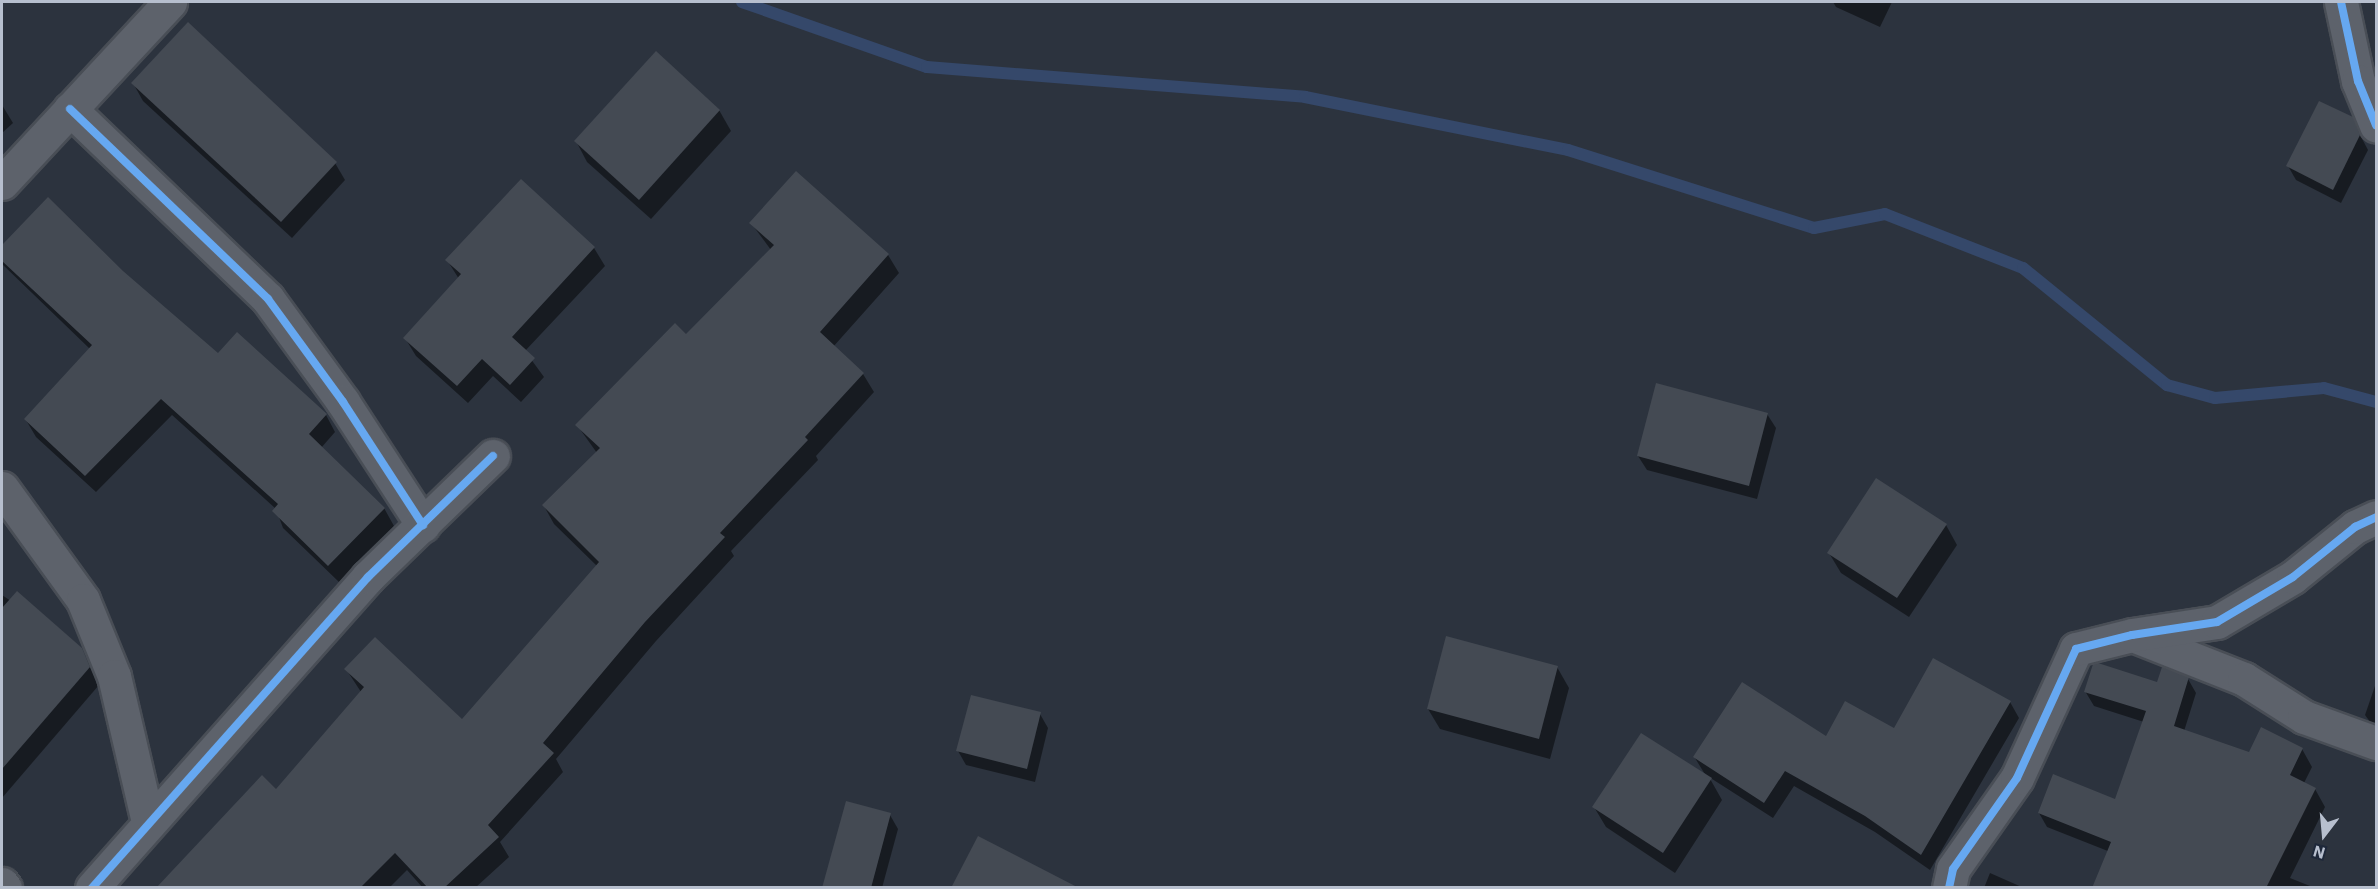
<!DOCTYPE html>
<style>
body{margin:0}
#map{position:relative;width:2378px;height:889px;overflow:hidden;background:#2c333e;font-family:"IBM Plex Sans",sans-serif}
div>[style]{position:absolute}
.shadow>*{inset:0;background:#0007}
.stream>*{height:12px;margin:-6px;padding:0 6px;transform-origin:6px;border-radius:6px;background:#35486a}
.building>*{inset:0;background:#444a53}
.roads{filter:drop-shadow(2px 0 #494e56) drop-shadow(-2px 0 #494e56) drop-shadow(0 2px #494e56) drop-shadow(0 -2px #494e56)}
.minor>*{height:33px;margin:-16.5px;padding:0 16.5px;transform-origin:16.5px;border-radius:16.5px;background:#5d626b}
.cycleway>*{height:8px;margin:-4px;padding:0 4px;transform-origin:4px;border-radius:4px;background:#66a8f1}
span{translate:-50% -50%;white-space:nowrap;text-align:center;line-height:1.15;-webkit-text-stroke:6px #1e283a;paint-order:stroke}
.frame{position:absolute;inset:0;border:3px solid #b7bfce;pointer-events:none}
.north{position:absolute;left:2294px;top:805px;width:60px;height:60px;-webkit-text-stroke:4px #1e283a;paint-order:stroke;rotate:196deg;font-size:16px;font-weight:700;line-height:24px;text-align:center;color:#b7bfce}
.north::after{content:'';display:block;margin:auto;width:21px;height:27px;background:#b7bfce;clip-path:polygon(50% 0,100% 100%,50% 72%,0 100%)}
</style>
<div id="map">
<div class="shadow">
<div style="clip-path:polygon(1833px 2px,1892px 2px,1880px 27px,1836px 7px)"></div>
<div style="clip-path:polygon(133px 83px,335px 163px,345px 180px,292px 238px,143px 101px)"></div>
<div style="clip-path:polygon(2px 105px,13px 123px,2px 133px)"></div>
<div style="clip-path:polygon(719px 110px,731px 131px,651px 219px,587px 162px,576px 141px)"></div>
<div style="clip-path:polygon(2351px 118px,2368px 150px,2341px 203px,2296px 180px,2288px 166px)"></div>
<div style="clip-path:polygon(521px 181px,594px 248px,605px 266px,525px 351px,544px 377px,521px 402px,493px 376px,468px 403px,416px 356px,405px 338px,459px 279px,447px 260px)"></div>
<div style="clip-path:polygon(48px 199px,122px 272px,218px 355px,326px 415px,335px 432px,321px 448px,384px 508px,394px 526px,339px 582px,283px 528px,276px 509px,172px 415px,96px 492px,36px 437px,26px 420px,90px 349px,2px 264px,2px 247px)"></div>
<div style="clip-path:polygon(751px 223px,888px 255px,899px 273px,833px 347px,863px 374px,874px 392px,816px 456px,818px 460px,731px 551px,734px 556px,656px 641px,556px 759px,563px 772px,500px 842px,509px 857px,475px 888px,423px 888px,407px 870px,389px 888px,159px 888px,276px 791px,361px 692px,346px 669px,462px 721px,597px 566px,554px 524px,544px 506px,597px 453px,577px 425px,686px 336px,771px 250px)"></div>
<div style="clip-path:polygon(1767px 414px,1776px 428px,1757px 499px,1647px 470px,1638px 456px)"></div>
<div style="clip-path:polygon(1946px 525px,1957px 545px,1909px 617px,1841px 573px,1829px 553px)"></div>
<div style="clip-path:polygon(2px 595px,81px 649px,99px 685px,2px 798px)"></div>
<div style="clip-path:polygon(1557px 667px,1569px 688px,1550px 759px,1440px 729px,1428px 709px)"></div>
<div style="clip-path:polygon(2188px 679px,2196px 693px,2175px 760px,2144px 722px,2094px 706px,2085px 691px)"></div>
<div style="clip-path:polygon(2376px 683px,2376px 730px,2365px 715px)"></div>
<div style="clip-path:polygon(2010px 702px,2019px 718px,1930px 870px,1875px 832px,1794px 786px,1773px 818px,1709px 777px,1722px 800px,1675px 873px,1606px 827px,1594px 807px,1706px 776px,1695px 758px,1894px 730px)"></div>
<div style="clip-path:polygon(1040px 714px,1048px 728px,1035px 782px,966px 765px,958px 751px)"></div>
<div style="clip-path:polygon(2302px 749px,2312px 767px,2304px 783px,2315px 789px,2325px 807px,2290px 878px,2315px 888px,2156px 888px,2250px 754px)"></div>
<div style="clip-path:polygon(2130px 806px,2123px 857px,2047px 827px,2039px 813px)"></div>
<div style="clip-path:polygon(890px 815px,898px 829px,882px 888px,824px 888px)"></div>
<div style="clip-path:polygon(1990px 873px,2024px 888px,1984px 888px)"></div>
</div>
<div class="stream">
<div style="left:742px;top:2px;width:196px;rotate:19.4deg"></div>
<div style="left:927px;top:67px;width:379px;rotate:4.5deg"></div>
<div style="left:1305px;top:97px;width:268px;rotate:11.4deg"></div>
<div style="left:1568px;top:150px;width:258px;rotate:17.6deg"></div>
<div style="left:1814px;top:228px;width:72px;rotate:-11.2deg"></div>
<div style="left:1885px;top:214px;width:148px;rotate:21.4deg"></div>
<div style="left:2023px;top:268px;width:186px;rotate:39.1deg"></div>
<div style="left:2167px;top:385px;width:50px;rotate:15.2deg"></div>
<div style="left:2215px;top:398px;width:109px;rotate:-5.2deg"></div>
<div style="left:2324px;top:388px;width:54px;rotate:15.1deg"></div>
</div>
<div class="building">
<div style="clip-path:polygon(188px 22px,337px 162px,281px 222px,131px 83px)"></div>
<div style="clip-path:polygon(656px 51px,720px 110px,639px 200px,574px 141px)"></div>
<div style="clip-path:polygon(2319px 101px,2353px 117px,2360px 135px,2333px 190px,2286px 166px)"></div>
<div style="clip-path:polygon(796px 171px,889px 254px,820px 332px,864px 373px,805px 437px,808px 440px,720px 533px,725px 537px,645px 622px,543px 743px,554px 753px,488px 825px,499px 837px,444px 888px,428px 888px,395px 853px,360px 888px,156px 888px,262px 775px,276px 789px,364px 687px,344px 669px,375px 637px,462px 719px,599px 562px,542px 505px,600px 448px,575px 425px,675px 323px,686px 334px,774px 245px,749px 223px)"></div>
<div style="clip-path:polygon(521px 179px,595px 247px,512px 337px,535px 358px,510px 385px,482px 359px,457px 386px,403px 338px,461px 274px,445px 260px)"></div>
<div style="clip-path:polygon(48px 197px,123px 271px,218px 353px,237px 332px,327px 414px,309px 434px,385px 508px,328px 566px,272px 511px,278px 504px,161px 399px,85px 476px,24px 419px,92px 345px,2px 261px,2px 245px)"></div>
<div style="clip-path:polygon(1656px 383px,1768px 413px,1749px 486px,1637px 456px)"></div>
<div style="clip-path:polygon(1876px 478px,1947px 524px,1897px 598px,1827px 553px)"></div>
<div style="clip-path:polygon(17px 591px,82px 648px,90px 667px,2px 769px,2px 608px)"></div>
<div style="clip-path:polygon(1446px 636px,1558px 666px,1539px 739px,1427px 709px)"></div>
<div style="clip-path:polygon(1933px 658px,2011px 701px,1921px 855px,1865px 816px,1785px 771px,1764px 803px,1693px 757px,1742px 682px,1826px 736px,1845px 701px,1894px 728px)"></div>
<div style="clip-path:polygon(2098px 663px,2157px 682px,2162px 667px,2189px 677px,2174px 726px,2249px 752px,2261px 727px,2303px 748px,2290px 775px,2316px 788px,2266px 888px,2092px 888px,2111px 842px,2038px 813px,2053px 774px,2115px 799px,2146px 711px,2084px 692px,2093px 664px)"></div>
<div style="clip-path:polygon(971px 695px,1041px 712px,1027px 769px,956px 751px)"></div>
<div style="clip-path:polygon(1641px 733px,1712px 778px,1663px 853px,1592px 807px)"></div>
<div style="clip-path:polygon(846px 801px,891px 813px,871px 888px,822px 888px)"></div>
<div style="clip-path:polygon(978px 836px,1079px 888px,951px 888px)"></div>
</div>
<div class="roads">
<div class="minor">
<div style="left:2341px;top:2px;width:81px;rotate:77.9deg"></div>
<div style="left:2358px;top:81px;width:48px;rotate:67.8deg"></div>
<div style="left:70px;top:109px;width:274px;rotate:43.8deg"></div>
<div style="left:268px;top:299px;width:127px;rotate:53.9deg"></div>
<div style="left:343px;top:402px;width:147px;rotate:57deg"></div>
<div style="left:2px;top:183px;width:247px;rotate:-47.1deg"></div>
<div style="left:2px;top:488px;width:138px;rotate:54.1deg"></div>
<div style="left:83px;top:600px;width:82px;rotate:67.8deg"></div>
<div style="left:114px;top:676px;width:150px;rotate:76.9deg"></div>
<div style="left:2135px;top:636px;width:117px;rotate:21.5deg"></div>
<div style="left:2244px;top:679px;width:71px;rotate:32.3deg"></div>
<div style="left:2304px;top:717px;width:77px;rotate:19.9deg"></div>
<div style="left:2px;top:884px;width:5px;rotate:53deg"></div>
<div style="left:92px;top:888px;width:416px;rotate:-48.4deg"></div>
<div style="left:368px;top:577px;width:174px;rotate:-44.1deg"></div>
<div style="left:1949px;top:888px;width:19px;rotate:-78deg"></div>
<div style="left:1953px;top:869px;width:111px;rotate:-54.9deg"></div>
<div style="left:2017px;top:778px;width:142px;rotate:-65.4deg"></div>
<div style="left:2076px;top:649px;width:58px;rotate:-14deg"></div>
<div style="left:2132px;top:635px;width:86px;rotate:-8.7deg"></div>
<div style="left:2217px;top:622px;width:88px;rotate:-30.6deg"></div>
<div style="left:2293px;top:577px;width:80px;rotate:-38.9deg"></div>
<div style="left:2355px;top:527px;width:23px;rotate:-25deg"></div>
</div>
</div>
<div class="cycleway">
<div style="left:2341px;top:2px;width:81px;rotate:77.9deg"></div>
<div style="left:2358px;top:81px;width:48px;rotate:67.8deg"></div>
<div style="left:70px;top:109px;width:274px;rotate:43.8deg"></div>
<div style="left:268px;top:299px;width:127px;rotate:53.9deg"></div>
<div style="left:343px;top:402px;width:147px;rotate:57deg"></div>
<div style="left:92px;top:888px;width:416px;rotate:-48.4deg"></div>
<div style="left:368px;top:577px;width:174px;rotate:-44.1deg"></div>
<div style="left:1949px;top:888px;width:19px;rotate:-78deg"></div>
<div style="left:1953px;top:869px;width:111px;rotate:-54.9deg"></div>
<div style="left:2017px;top:778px;width:142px;rotate:-65.4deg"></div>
<div style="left:2076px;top:649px;width:58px;rotate:-14deg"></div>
<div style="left:2132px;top:635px;width:86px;rotate:-8.7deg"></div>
<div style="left:2217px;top:622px;width:88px;rotate:-30.6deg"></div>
<div style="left:2293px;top:577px;width:80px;rotate:-38.9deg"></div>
<div style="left:2355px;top:527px;width:23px;rotate:-25deg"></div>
</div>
<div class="frame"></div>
<div class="north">N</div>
</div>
